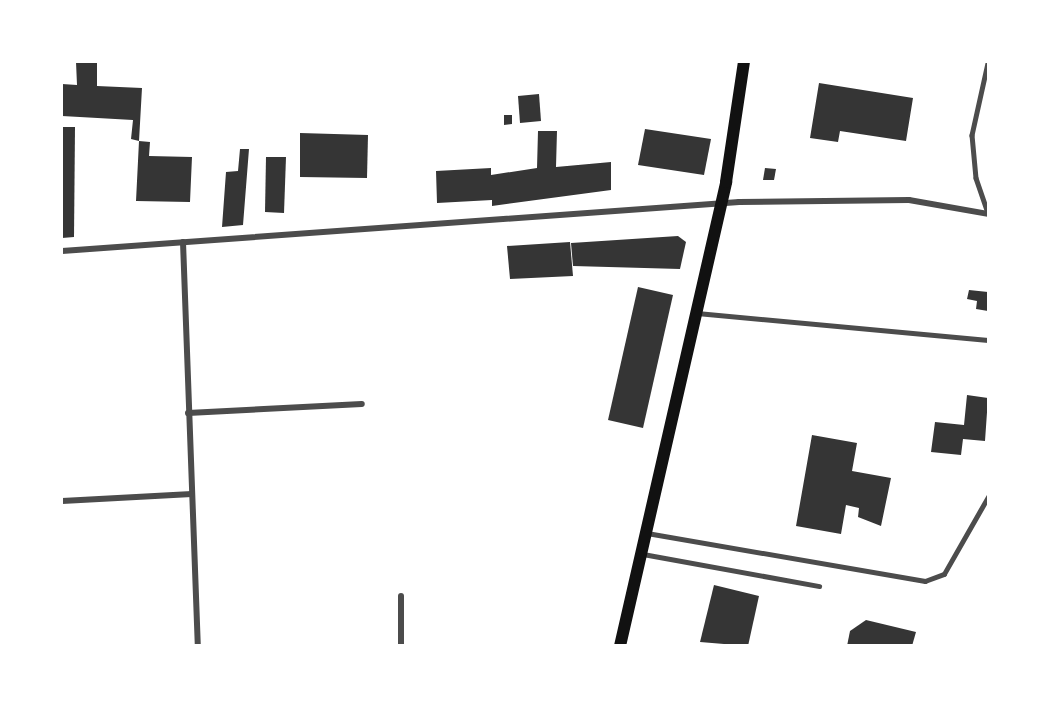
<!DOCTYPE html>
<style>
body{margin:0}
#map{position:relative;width:1050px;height:707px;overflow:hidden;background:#fff;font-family:"Space Grotesk",sans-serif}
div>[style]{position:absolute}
.building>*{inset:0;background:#353535}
.service>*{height:4.5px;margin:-2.25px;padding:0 2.25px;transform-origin:2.25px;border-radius:2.25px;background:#4c4c4c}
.minor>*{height:6px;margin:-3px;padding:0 3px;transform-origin:3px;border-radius:3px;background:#4c4c4c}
.secondary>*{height:12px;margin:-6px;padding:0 6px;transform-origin:6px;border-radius:6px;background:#111}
span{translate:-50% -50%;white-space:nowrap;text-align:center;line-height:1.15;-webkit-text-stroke:6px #fff;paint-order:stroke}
.frame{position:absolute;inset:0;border:63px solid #fff;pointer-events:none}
</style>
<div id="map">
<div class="building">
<div style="clip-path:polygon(76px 62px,97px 62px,97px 86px,142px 88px,139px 141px,131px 139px,133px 120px,62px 116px,62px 84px,77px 85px)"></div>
<div style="clip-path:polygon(819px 83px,913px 98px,906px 141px,840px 131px,838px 142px,810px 138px)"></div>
<div style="clip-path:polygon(539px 94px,541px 121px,520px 123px,518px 96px)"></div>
<div style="clip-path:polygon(504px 115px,512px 115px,512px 124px,504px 125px)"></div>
<div style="clip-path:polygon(62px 127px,75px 127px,74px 237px,62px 238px)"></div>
<div style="clip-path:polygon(645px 129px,711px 139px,704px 175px,638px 165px)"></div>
<div style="clip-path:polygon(538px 131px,557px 131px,556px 167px,611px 162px,611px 190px,492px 206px,492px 200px,437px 203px,436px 171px,491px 168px,491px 175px,537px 168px)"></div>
<div style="clip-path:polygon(300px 133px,368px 135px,367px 178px,300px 177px)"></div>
<div style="clip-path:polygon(139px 141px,150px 142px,149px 156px,192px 157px,190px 202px,136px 201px)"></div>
<div style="clip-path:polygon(240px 149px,249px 149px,243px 225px,222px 227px,226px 172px,238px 171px)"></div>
<div style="clip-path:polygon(266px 157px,286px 157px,284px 213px,265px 212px)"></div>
<div style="clip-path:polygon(765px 168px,776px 169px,774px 180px,763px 180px)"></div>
<div style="clip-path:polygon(678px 236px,686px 242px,680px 269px,573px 266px,571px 243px)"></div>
<div style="clip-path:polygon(570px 242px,573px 276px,510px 279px,507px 246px)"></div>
<div style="clip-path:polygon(638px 287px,673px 295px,643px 428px,608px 420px)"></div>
<div style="clip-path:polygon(969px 290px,988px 292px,988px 311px,976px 309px,977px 301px,967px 299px)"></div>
<div style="clip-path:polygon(967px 395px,988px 398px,985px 441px,963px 439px,961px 455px,931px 452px,935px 422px,964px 425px)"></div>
<div style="clip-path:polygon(812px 435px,857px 443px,852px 471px,891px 478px,881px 526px,858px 517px,859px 508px,846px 505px,841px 534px,796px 526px)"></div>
<div style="clip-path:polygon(714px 585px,759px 596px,748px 646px,700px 642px)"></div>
<div style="clip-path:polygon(866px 620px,916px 632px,912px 646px,847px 646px,850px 631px)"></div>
</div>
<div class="service">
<div style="left:988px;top:63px;width:74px;rotate:102.5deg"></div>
<div style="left:972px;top:135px;width:43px;rotate:84.7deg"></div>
<div style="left:976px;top:178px;width:36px;rotate:71deg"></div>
<div style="left:697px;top:313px;width:292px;rotate:5.3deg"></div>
<div style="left:647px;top:533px;width:282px;rotate:9.8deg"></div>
<div style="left:925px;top:581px;width:20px;rotate:-20deg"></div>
<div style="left:944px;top:574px;width:89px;rotate:-60.3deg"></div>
<div style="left:643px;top:554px;width:179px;rotate:10.3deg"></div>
</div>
<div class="minor">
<div style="left:183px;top:242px;width:404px;rotate:87.9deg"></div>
<div style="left:62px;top:251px;width:679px;rotate:-4.14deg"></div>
<div style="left:739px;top:202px;width:170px;rotate:-0.7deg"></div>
<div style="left:909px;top:200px;width:80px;rotate:10deg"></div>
<div style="left:188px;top:413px;width:174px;rotate:-3deg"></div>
<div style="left:62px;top:501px;width:130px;rotate:-3.1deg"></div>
<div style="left:401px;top:596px;width:50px;rotate:90deg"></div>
</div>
<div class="secondary">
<div style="left:620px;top:646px;width:476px;rotate:-77.1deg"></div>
<div style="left:726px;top:182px;width:121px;rotate:-81.5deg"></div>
</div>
<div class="frame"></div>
</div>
